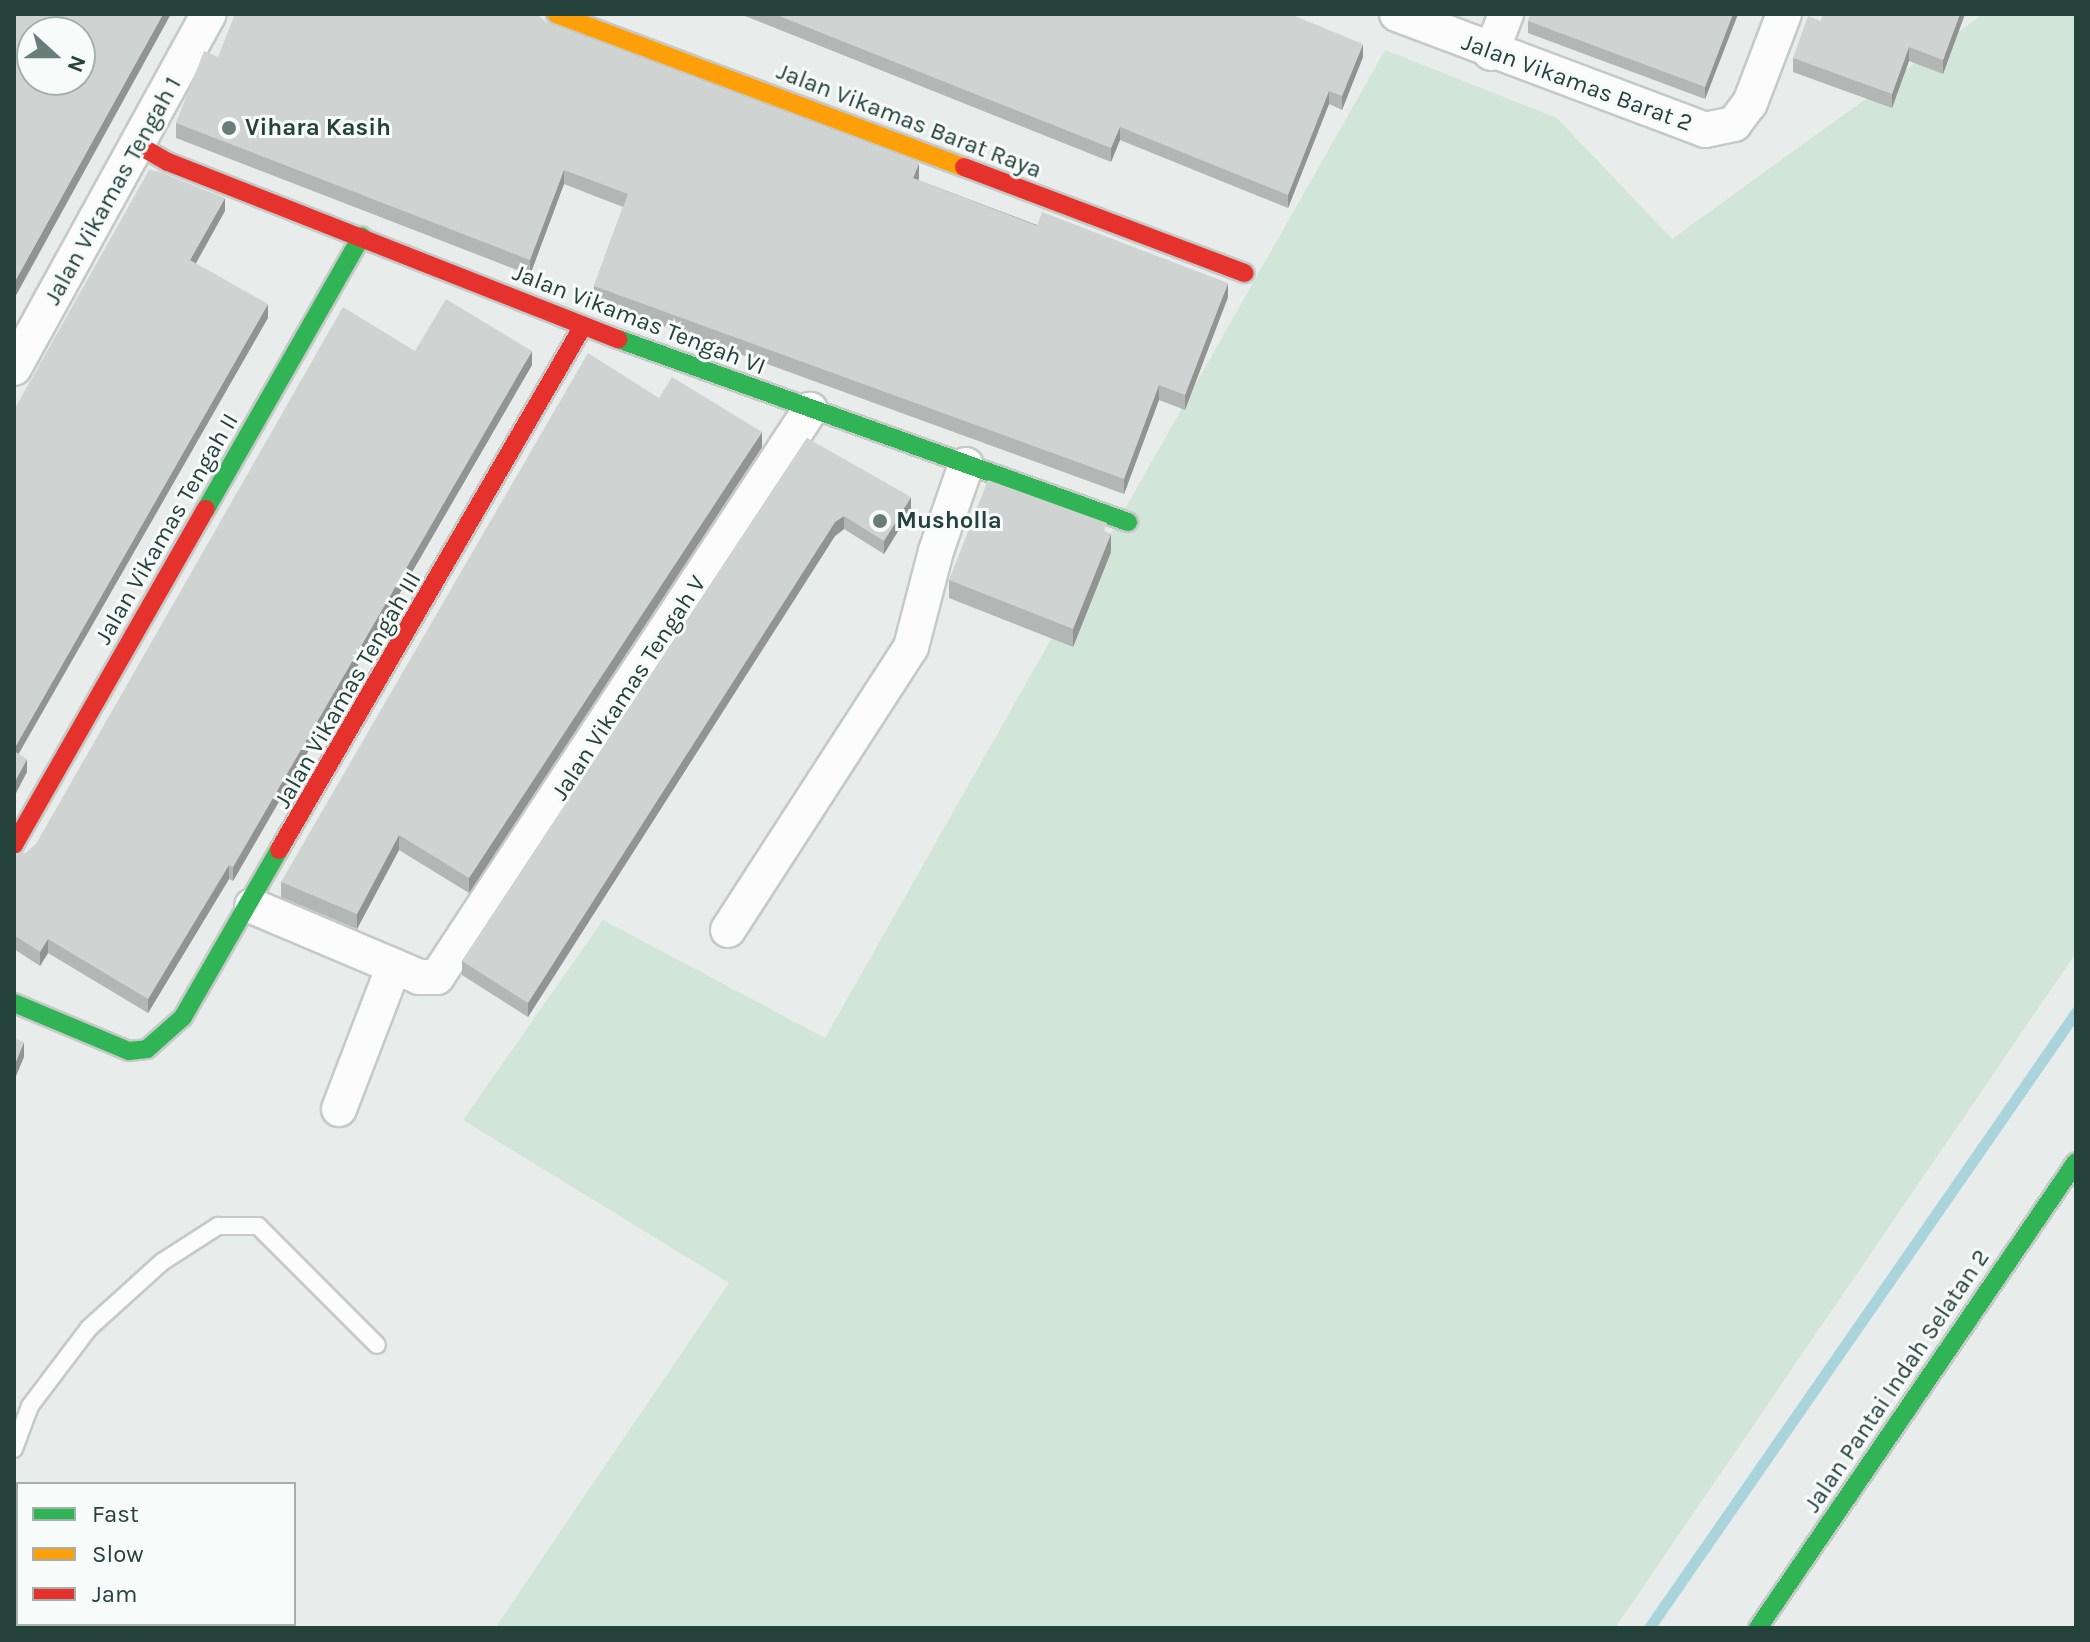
<!DOCTYPE html>
<style>
body{margin:0}
#map{position:relative;width:2090px;height:1642px;overflow:hidden;background:#e8edeb;font-family:Karla,sans-serif}
div>[style]{position:absolute}
.green>*{inset:0;background:#d1e6d8}
.stream>*{height:11px;margin:-5.5px;padding:0 5.5px;transform-origin:5.5px;border-radius:5.5px;background:#a9d4db}
.roads{filter:drop-shadow(2px 0 #c5cac8) drop-shadow(-2px 0 #c5cac8) drop-shadow(0 2px #c5cac8) drop-shadow(0 -2px #c5cac8)}
.lane>*{height:16px;margin:-8px;padding:0 8px;transform-origin:8px;border-radius:8px;background:#fcfcfc}
.street>*{height:34px;margin:-17px;padding:0 17px;transform-origin:17px;border-radius:17px;background:#fcfcfc}
.fast>*{height:18px;margin:-9px;padding:0 9px;transform-origin:9px;border-radius:9px;background:#30b455}
.slow>*{height:18px;margin:-9px;padding:0 9px;transform-origin:9px;border-radius:9px;background:#ff9f0a}
.jam>*{height:18px;margin:-9px;padding:0 9px;transform-origin:9px;border-radius:9px;background:#e5322d}
.wall>*{inset:0;background:#b2b6b5}
.shaded-wall>*{inset:0;background:#919493}
.building>*{inset:0;background:#cfd4d2}
.dots>*{width:22px;height:22px;translate:-50% -50%;box-sizing:border-box;border:4px solid #f7fbf9;border-radius:50%}
span{translate:-50% -50%;white-space:nowrap;text-align:center;line-height:1.15;-webkit-text-stroke:6px #f7fbf9;paint-order:stroke}
.street-label{font-size:24px;color:#24423a}
.poi-label{font-size:24px;color:#24423a;font-weight:700}
.left{translate:0 -50%;text-align:left}
.frame{position:absolute;inset:0;border:16px solid #24423a;pointer-events:none}
.legend{position:absolute;left:16px;top:1482px;width:280px;height:144px;box-sizing:border-box;background:#f7fbf9;border:2px solid #a3b1ad;margin:0;padding:10px 14px;list-style:none;font-size:24px;color:#24423a}
.legend li{display:flex;align-items:center;gap:16px;height:40px}
.legend b{width:40px;border:2px solid #a3b1ad}
.north{position:absolute;left:16px;top:16px;width:80px;height:80px;box-sizing:border-box;background:#f7fbf9;border:2px solid #a3b1ad;border-radius:50%;rotate:111deg;font-size:22px;font-weight:700;line-height:32px;text-align:center;color:#24423a}
.north::after{content:'';display:block;margin:auto;width:28px;height:36px;background:#697e78;clip-path:polygon(50% 0,100% 100%,50% 72%,0 100%)}
</style>
<div id="map">
<div class="green">
<div style="clip-path:polygon(1983px 14px,2076px 14px,2076px 953px,1615px 1628px,495px 1628px,729px 1283px,463px 1120px,603px 920px,825px 1038px,1385px 50px,1557px 118px,1672px 239px)"></div>
</div>
<div class="stream">
<div style="left:1649px;top:1628px;width:750px;rotate:-55.27deg"></div>
</div>
<div class="roads">
<div class="lane">
<div style="left:14px;top:1449px;width:46px;rotate:-69.6deg"></div>
<div style="left:30px;top:1406px;width:98px;rotate:-52.9deg"></div>
<div style="left:89px;top:1328px;width:98px;rotate:-42.1deg"></div>
<div style="left:162px;top:1262px;width:67px;rotate:-32.7deg"></div>
<div style="left:218px;top:1226px;width:40px"></div>
<div style="left:258px;top:1226px;width:168px;rotate:45deg"></div>
</div>
<div class="street">
<div style="left:1397px;top:14px;width:329px;rotate:20.6deg"></div>
<div style="left:1705px;top:130px;width:30px;rotate:-12deg"></div>
<div style="left:1734px;top:124px;width:26px;rotate:-53deg"></div>
<div style="left:1750px;top:103px;width:95px;rotate:-69.1deg"></div>
<div style="left:1491px;top:53px;width:42px;rotate:-69deg"></div>
<div style="left:14px;top:368px;width:404px;rotate:-61.2deg"></div>
<div style="left:252px;top:906px;width:181px;rotate:23deg"></div>
<div style="left:419px;top:977px;width:18px"></div>
<div style="left:437px;top:977px;width:679px;rotate:-56.66deg"></div>
<div style="left:728px;top:930px;width:337px;rotate:-57.1deg"></div>
<div style="left:911px;top:647px;width:99px;rotate:-75.4deg"></div>
<div style="left:936px;top:551px;width:91px;rotate:-70.8deg"></div>
<div style="left:339px;top:1109px;width:153px;rotate:-69deg"></div>
</div>
<div class="fast">
<div style="left:618px;top:339px;width:542px;rotate:19.74deg"></div>
<div style="left:206px;top:509px;width:314px;rotate:-60.3deg"></div>
<div style="left:14px;top:1003px;width:125px;rotate:22.7deg"></div>
<div style="left:129px;top:1051px;width:18px;rotate:-6deg"></div>
<div style="left:147px;top:1049px;width:48px;rotate:-41.6deg"></div>
<div style="left:183px;top:1017px;width:193px;rotate:-60.1deg"></div>
<div style="left:1758px;top:1628px;width:564px;rotate:-55.69deg"></div>
</div>
<div class="slow">
<div style="left:556px;top:14px;width:436px;rotate:20.6deg"></div>
</div>
<div class="jam">
<div style="left:140px;top:146px;width:32px;rotate:30deg"></div>
<div style="left:168px;top:162px;width:484px;rotate:21.5deg"></div>
<div style="left:964px;top:167px;width:300px;rotate:20.7deg"></div>
<div style="left:14px;top:845px;width:387px;rotate:-60.3deg"></div>
<div style="left:279px;top:850px;width:606px;rotate:-59.88deg"></div>
</div>
</div>
<div class="wall">
<div style="clip-path:polygon(740px 14px,1291px 14px,1363px 57px,1342px 110px,1329px 104px,1288px 208px,1120px 140px,1111px 162px)"></div>
<div style="clip-path:polygon(1531px 14px,1738px 14px,1705px 99px,1528px 33px,1528px 21px)"></div>
<div style="clip-path:polygon(1823px 14px,1965px 14px,1943px 74px,1909px 61px,1892px 108px,1793px 72px,1793px 58px,1821px 21px)"></div>
<div style="clip-path:polygon(547px 23px,919px 178px,918px 180px,1228px 297px,1185px 410px,1159px 400px,1124px 494px,594px 301px,594px 286px,623px 207px,564px 184px,530px 275px,176px 138px,176px 123px,218px 57px)"></div>
<div style="clip-path:polygon(415px 351px,532px 365px,233px 881px,229px 879px,148px 1013px,48px 953px,40px 966px,14px 949px,14px 853px,26px 853px,36px 844px)"></div>
<div style="clip-path:polygon(659px 398px,762px 447px,469px 893px,399px 850px,357px 929px,281px 897px,281px 882px)"></div>
<div style="clip-path:polygon(807px 438px,911px 510px,884px 554px,844px 529px,835px 536px,528px 1017px,462px 975px,462px 961px)"></div>
<div style="clip-path:polygon(1107px 532px,1111px 552px,1073px 647px,949px 598px,949px 580px)"></div>
</div>
<div class="shaded-wall">
<div style="clip-path:polygon(163px 14px,171px 14px,14px 299px,14px 283px)"></div>
<div style="clip-path:polygon(1733px 14px,1738px 14px,1705px 99px,1705px 87px)"></div>
<div style="clip-path:polygon(1960px 14px,1965px 14px,1943px 74px,1943px 60px)"></div>
<div style="clip-path:polygon(1363px 44px,1363px 57px,1342px 110px,1342px 96px)"></div>
<div style="clip-path:polygon(1909px 47px,1909px 61px,1892px 108px,1892px 94px)"></div>
<div style="clip-path:polygon(1329px 91px,1329px 104px,1288px 208px,1288px 195px)"></div>
<div style="clip-path:polygon(1120px 127px,1120px 140px,1111px 162px,1111px 148px)"></div>
<div style="clip-path:polygon(919px 163px,919px 178px,913px 192px,913px 178px)"></div>
<div style="clip-path:polygon(564px 170px,564px 184px,530px 275px,530px 260px)"></div>
<div style="clip-path:polygon(225px 198px,225px 211px,190px 274px,190px 260px)"></div>
<div style="clip-path:polygon(1228px 283px,1228px 297px,1185px 410px,1185px 395px)"></div>
<div style="clip-path:polygon(268px 304px,268px 318px,14px 762px,14px 749px)"></div>
<div style="clip-path:polygon(532px 351px,532px 365px,233px 881px,233px 867px)"></div>
<div style="clip-path:polygon(1159px 385px,1159px 400px,1124px 494px,1124px 479px)"></div>
<div style="clip-path:polygon(762px 432px,762px 447px,469px 893px,469px 878px)"></div>
<div style="clip-path:polygon(911px 497px,911px 510px,884px 554px,884px 541px)"></div>
<div style="clip-path:polygon(844px 516px,844px 529px,835px 536px,528px 1017px,528px 1003px,835px 522px)"></div>
<div style="clip-path:polygon(1111px 534px,1111px 552px,1073px 647px,1073px 629px)"></div>
<div style="clip-path:polygon(27px 759px,27px 772px,14px 797px,14px 783px)"></div>
<div style="clip-path:polygon(399px 835px,399px 850px,357px 929px,357px 914px)"></div>
<div style="clip-path:polygon(229px 865px,229px 879px,148px 1013px,148px 999px)"></div>
<div style="clip-path:polygon(48px 939px,48px 953px,40px 966px,40px 952px)"></div>
<div style="clip-path:polygon(24px 1042px,24px 1057px,14px 1081px,14px 1066px)"></div>
</div>
<div class="building">
<div style="clip-path:polygon(evenodd,14px 14px,163px 14px,14px 283px,14px 14px,32px 32px,80px 32px,80px 80px,32px 80px,32px 32px)"></div>
<div style="clip-path:polygon(235px 14px,537px 14px,547px 23px,919px 163px,913px 178px,1037px 226px,1042px 212px,1228px 283px,1185px 395px,1159px 385px,1124px 479px,594px 286px,628px 194px,564px 170px,530px 260px,176px 123px,204px 51px,218px 57px)"></div>
<div style="clip-path:polygon(774px 14px,1290px 14px,1363px 44px,1342px 96px,1329px 91px,1288px 195px,1120px 127px,1111px 148px)"></div>
<div style="clip-path:polygon(1531px 14px,1733px 14px,1705px 87px,1528px 21px)"></div>
<div style="clip-path:polygon(1823px 14px,1960px 14px,1943px 60px,1909px 47px,1892px 94px,1793px 58px,1808px 16px,1821px 21px)"></div>
<div style="clip-path:polygon(149px 170px,158px 171px,225px 198px,190px 260px,268px 304px,14px 749px,14px 410px)"></div>
<div style="clip-path:polygon(446px 299px,532px 351px,233px 867px,229px 865px,148px 999px,48px 939px,40px 952px,14px 935px,14px 853px,26px 853px,36px 844px,343px 307px,415px 351px)"></div>
<div style="clip-path:polygon(588px 353px,659px 398px,672px 377px,762px 432px,469px 878px,399px 835px,357px 914px,281px 882px)"></div>
<div style="clip-path:polygon(807px 438px,911px 497px,884px 541px,844px 516px,835px 522px,528px 1003px,462px 961px)"></div>
<div style="clip-path:polygon(988px 480px,1107px 523px,1104px 531px,1111px 534px,1073px 629px,949px 580px)"></div>
<div style="clip-path:polygon(14px 751px,27px 759px,14px 783px)"></div>
<div style="clip-path:polygon(14px 1038px,24px 1042px,14px 1066px)"></div>
</div>
<div class="dots">
<div style="left:229px;top:128px;background:#697e78"></div>
<div style="left:880px;top:521px;background:#697e78"></div>
</div>
<div class="street-label">
<span style="left:1577px;top:83px;rotate:20deg">Jalan Vikamas Barat 2</span>
<span style="left:909px;top:121px;rotate:21deg">Jalan Vikamas Barat Raya</span>
<span style="left:113px;top:191px;rotate:-61deg">Jalan Vikamas Tengah 1</span>
<span style="left:639px;top:320px;rotate:21deg">Jalan Vikamas Tengah VI</span>
<span style="left:167px;top:529px;rotate:-60deg">Jalan Vikamas Tengah II</span>
<span style="left:629px;top:688px;rotate:-57deg">Jalan Vikamas Tengah V</span>
<span style="left:348px;top:690px;rotate:-60deg">Jalan Vikamas Tengah III</span>
<span style="left:1897px;top:1381px;rotate:-56deg">Jalan Pantai Indah Selatan 2</span>
</div>
<div class="poi-label">
<span class="left" style="left:245px;top:128px">Vihara Kasih</span>
<span class="left" style="left:896px;top:521px">Musholla</span>
</div>
<div class="frame"></div>
<ul class="legend">
<li><b style="height:10px;background:#30b455"></b>Fast</li>
<li><b style="height:10px;background:#ff9f0a"></b>Slow</li>
<li><b style="height:10px;background:#e5322d"></b>Jam</li>
</ul>
<div class="north">N</div>
</div>
